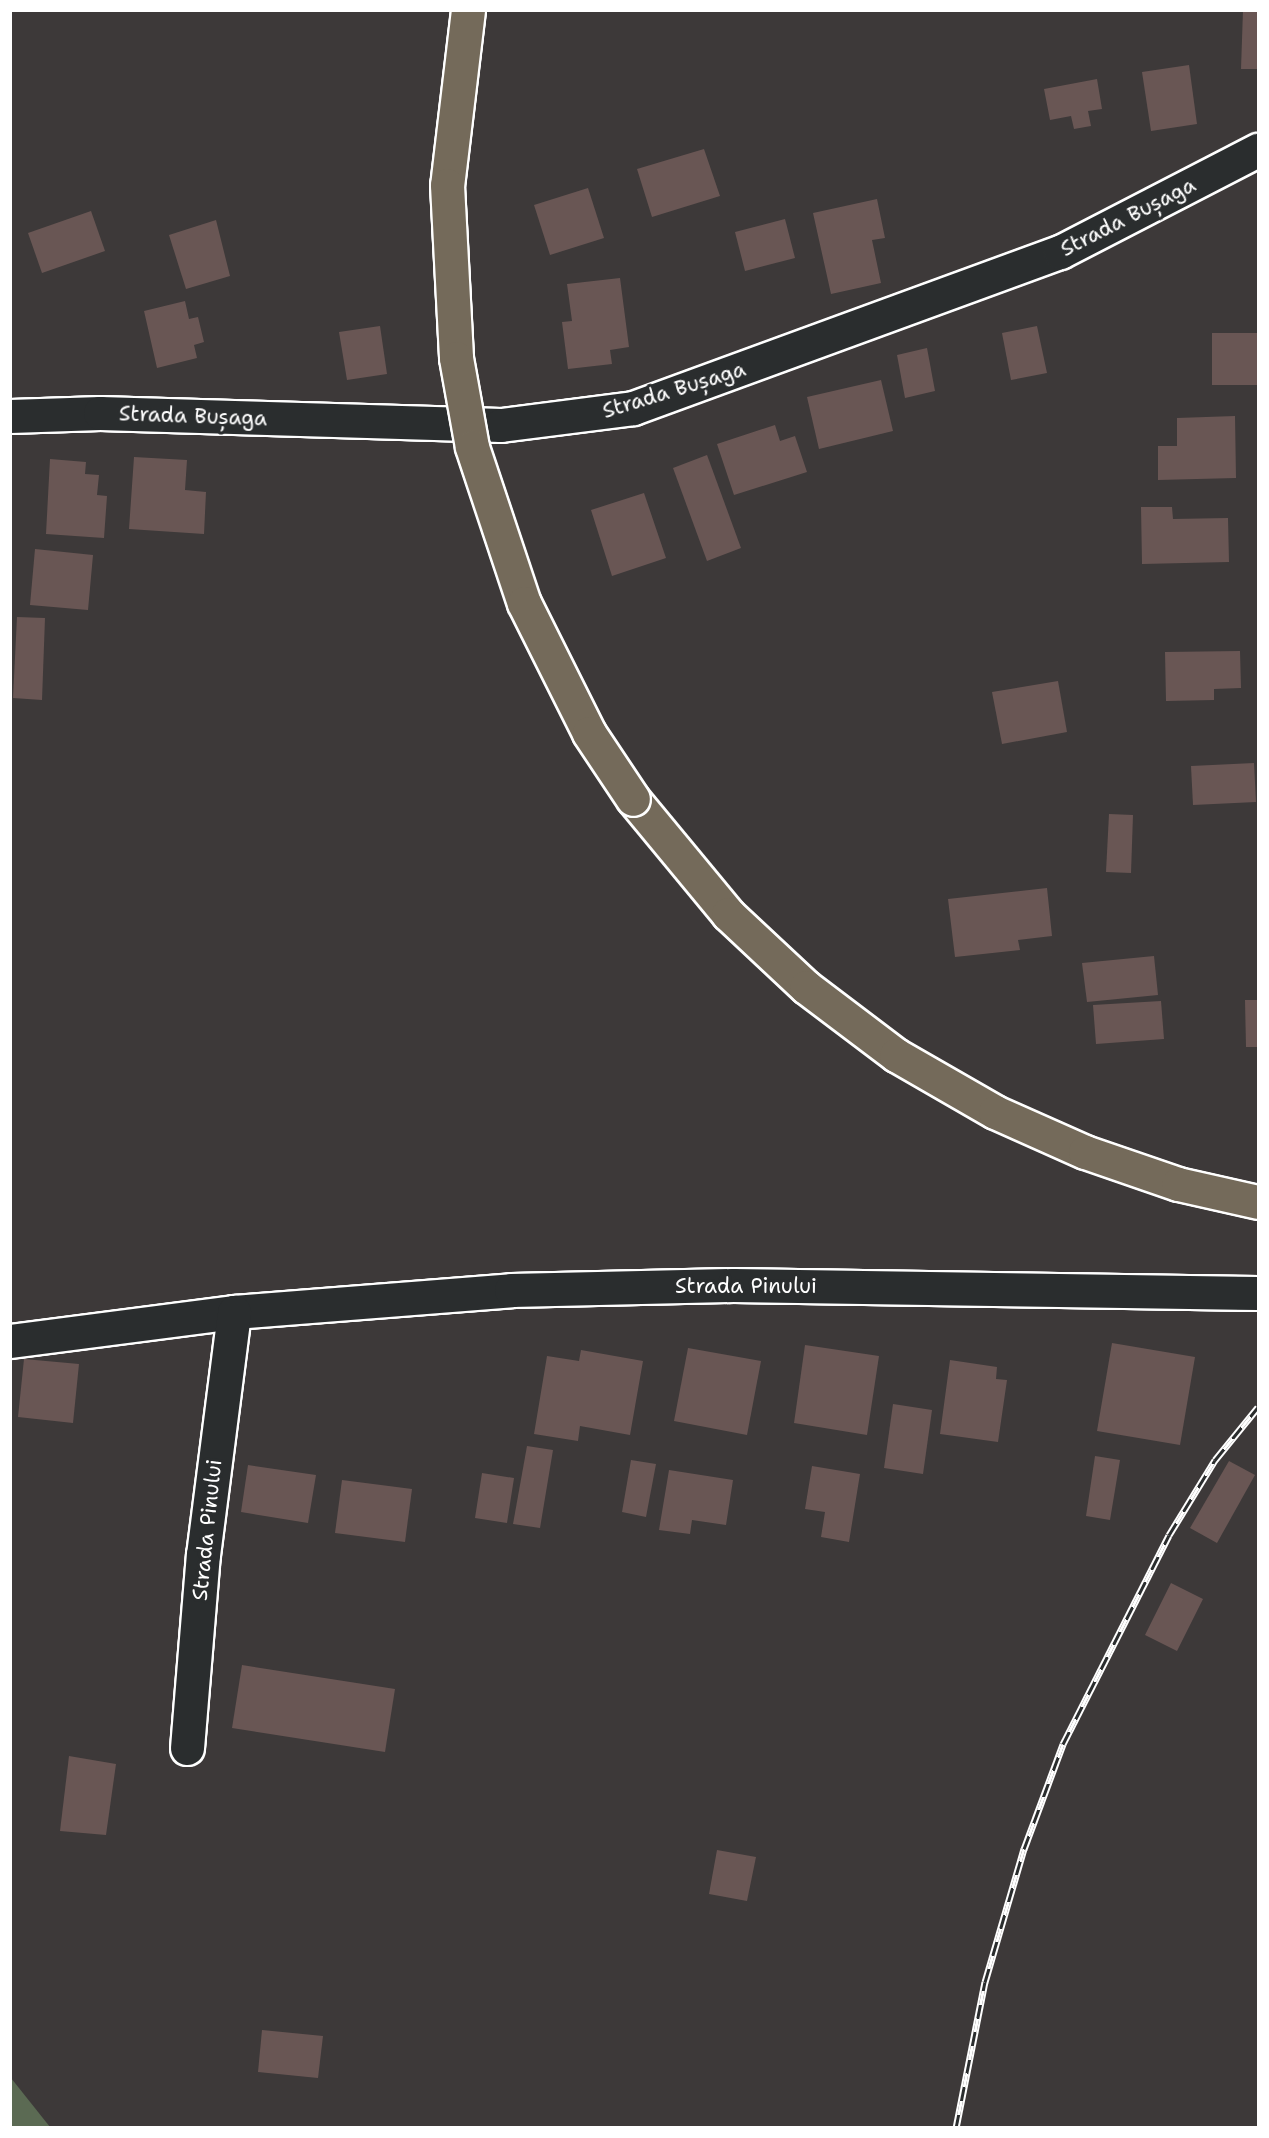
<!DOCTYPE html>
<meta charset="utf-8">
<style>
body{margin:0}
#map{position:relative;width:1269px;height:2138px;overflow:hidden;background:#3d3939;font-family:"Shantell Sans",sans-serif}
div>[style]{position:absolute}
.green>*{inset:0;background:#5b6a53}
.building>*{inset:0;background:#695654}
.roads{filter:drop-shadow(2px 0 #fff) drop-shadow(-2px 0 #fff) drop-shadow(0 2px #fff) drop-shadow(0 -2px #fff)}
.minor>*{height:33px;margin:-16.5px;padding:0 16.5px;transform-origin:16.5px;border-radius:16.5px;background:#2a2d2e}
.motorway>*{height:33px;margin:-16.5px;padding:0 16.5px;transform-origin:16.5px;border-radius:16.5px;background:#746a5a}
.rail>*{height:7px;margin-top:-3.5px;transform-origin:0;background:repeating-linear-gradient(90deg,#2a2d2e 0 14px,#fff 0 28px);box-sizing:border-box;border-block:2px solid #fff}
.bridges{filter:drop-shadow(2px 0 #fff) drop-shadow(-2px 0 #fff) drop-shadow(0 2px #fff) drop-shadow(0 -2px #fff)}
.motorway-bridge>*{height:33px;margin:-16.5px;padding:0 16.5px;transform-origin:16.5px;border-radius:16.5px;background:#746a5a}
span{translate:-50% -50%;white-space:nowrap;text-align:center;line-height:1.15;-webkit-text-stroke:6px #2a2d2e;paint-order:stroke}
.street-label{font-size:21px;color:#fff}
.frame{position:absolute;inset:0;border:12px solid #fff;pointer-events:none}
</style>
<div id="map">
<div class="green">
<div style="clip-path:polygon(11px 2078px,50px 2127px,11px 2127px)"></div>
</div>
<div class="building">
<div style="clip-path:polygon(1243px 10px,1258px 10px,1258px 69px,1241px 69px)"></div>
<div style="clip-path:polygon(1189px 65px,1197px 124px,1151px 131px,1142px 72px)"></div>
<div style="clip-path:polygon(1097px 79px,1102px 109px,1088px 111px,1091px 126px,1074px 129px,1071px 116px,1050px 120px,1044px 89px)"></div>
<div style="clip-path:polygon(704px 149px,720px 196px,652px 217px,637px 169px)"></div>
<div style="clip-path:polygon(588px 188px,604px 238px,550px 255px,534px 205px)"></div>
<div style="clip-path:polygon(877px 199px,885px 238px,872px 240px,881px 283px,831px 294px,813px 213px)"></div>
<div style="clip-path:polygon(91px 211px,105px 251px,42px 273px,28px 233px)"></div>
<div style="clip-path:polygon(785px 219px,795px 258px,745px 271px,735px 232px)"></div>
<div style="clip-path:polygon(216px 220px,230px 276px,186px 289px,169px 235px)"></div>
<div style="clip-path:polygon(620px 278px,629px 347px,610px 350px,612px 364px,568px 369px,562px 322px,572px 321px,567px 284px)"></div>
<div style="clip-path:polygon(185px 301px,189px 319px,198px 317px,204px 342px,194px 345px,197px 358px,157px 368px,144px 311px)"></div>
<div style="clip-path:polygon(380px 326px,387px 374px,347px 380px,339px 332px)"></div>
<div style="clip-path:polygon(1037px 326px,1047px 373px,1011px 380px,1002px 333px)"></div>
<div style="clip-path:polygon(1212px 333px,1258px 333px,1258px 385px,1212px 385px)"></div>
<div style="clip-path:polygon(927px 348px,935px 391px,905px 398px,897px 355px)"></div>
<div style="clip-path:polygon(881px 380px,893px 431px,819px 449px,807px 397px)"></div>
<div style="clip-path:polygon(1235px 416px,1236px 478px,1158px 480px,1158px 446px,1177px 446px,1177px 418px)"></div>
<div style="clip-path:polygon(775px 425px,780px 441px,795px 436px,807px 472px,734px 495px,717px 444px)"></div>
<div style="clip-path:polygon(707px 455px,741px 548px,707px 561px,673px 468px)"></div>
<div style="clip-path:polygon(134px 457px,187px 460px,185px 490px,206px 492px,204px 534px,129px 529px)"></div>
<div style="clip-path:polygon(50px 459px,86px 462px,85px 474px,99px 475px,97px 495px,107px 496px,104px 538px,46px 534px)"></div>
<div style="clip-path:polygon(644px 493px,666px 558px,612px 576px,591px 510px)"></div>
<div style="clip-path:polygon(1141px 507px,1172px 507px,1173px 519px,1228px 518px,1229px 562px,1142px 564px)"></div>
<div style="clip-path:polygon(35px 549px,93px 555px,88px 610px,30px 605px)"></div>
<div style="clip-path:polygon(17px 617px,45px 618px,42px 700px,13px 698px)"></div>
<div style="clip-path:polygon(1240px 651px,1241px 688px,1214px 689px,1214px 700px,1166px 701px,1165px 652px)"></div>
<div style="clip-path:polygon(1058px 681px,1067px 732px,1002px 744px,992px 692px)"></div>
<div style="clip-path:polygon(1254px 763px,1256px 802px,1193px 805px,1191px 766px)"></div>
<div style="clip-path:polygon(1109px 814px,1133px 815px,1131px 873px,1106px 872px)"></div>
<div style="clip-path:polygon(1047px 888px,1052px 936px,1018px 940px,1020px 950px,955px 957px,948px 899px)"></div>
<div style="clip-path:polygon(1154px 956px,1158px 995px,1087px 1002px,1082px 963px)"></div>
<div style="clip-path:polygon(1245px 1000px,1258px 1000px,1258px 1047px,1246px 1047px)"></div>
<div style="clip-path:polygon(1161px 1001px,1164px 1039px,1096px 1044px,1093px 1005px)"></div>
<div style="clip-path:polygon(1112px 1343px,1195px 1357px,1180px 1445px,1097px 1431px)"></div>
<div style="clip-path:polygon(805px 1345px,879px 1356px,867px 1435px,794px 1423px)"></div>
<div style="clip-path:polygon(688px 1348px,761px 1361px,747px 1435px,674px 1421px)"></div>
<div style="clip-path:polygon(581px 1350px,643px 1361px,630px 1435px,580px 1426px,578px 1441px,534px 1434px,547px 1356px,579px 1361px)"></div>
<div style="clip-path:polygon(24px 1359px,79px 1364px,73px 1423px,18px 1417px)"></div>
<div style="clip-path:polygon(950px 1360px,997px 1367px,996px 1379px,1007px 1380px,998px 1442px,940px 1434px)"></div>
<div style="clip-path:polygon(893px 1404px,932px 1410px,923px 1474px,884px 1468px)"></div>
<div style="clip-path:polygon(527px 1446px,553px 1450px,540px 1528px,513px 1524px)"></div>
<div style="clip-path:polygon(1095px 1456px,1120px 1460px,1110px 1520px,1086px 1516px)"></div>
<div style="clip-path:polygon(631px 1460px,656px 1464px,646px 1517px,622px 1512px)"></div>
<div style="clip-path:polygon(1229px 1461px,1255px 1475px,1217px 1543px,1190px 1528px)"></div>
<div style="clip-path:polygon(248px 1465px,316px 1475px,308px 1523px,241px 1512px)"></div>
<div style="clip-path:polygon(812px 1466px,860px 1474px,849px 1542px,821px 1537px,825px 1512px,805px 1509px)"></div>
<div style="clip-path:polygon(669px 1470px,733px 1480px,726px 1525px,692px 1520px,690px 1534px,659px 1530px)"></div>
<div style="clip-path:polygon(482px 1473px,514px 1478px,507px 1523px,475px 1518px)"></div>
<div style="clip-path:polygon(342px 1480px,412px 1489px,405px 1542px,335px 1533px)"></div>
<div style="clip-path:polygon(1171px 1583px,1203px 1599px,1177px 1651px,1145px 1635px)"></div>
<div style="clip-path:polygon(242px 1665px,395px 1689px,385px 1752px,232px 1728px)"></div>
<div style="clip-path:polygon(69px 1756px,116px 1764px,106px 1835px,60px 1831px)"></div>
<div style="clip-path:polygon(717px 1850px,756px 1857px,747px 1901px,709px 1894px)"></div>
<div style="clip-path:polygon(262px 2030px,323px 2036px,318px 2078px,258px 2072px)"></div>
</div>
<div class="roads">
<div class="minor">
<div style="left:10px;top:416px;width:90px;rotate:-1.9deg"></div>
<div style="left:100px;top:413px;width:401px;rotate:1.7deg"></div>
<div style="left:501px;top:425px;width:133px;rotate:-7.3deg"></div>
<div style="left:633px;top:408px;width:455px;rotate:-20.1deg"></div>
<div style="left:1060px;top:252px;width:223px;rotate:-27.3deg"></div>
<div style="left:10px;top:1341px;width:226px;rotate:-7.4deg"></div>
<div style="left:234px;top:1312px;width:278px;rotate:-4.5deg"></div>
<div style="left:511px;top:1290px;width:222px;rotate:-1.3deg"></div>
<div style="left:733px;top:1285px;width:525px;rotate:0.87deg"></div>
<div style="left:187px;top:1748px;width:194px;rotate:-85.3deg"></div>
<div style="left:203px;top:1555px;width:245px;rotate:-82.7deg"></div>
</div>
<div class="motorway">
<div style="left:633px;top:799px;width:149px;rotate:50.4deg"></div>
<div style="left:728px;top:914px;width:107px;rotate:43.1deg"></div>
<div style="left:806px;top:987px;width:113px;rotate:37.1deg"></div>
<div style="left:896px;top:1055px;width:114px;rotate:29.9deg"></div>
<div style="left:995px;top:1112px;width:98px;rotate:24deg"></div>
<div style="left:1085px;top:1152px;width:98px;rotate:19deg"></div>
<div style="left:1178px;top:1184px;width:82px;rotate:12.7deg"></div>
</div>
</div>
<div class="rail">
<div style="left:956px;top:2128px;width:149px;rotate:-78.8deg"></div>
<div style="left:985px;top:1982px;width:139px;rotate:-73.7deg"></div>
<div style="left:1024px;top:1849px;width:112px;rotate:-69.6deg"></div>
<div style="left:1063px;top:1744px;width:234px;rotate:-63.1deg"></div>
<div style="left:1169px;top:1535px;width:88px;rotate:-58.5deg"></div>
<div style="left:1215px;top:1460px;width:68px;rotate:-50.9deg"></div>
</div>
<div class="bridges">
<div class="motorway-bridge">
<div style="left:468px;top:10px;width:176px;rotate:96.8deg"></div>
<div style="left:447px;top:185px;width:173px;rotate:87deg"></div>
<div style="left:456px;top:358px;width:90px;rotate:79.8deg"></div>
<div style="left:472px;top:447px;width:164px;rotate:71.6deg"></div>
<div style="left:524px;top:603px;width:145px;rotate:63.4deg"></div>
<div style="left:589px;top:733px;width:79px;rotate:56.3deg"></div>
</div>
</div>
<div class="street-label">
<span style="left:1128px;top:217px;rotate:-27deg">Strada Bușaga</span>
<span style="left:674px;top:390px;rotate:-17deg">Strada Bușaga</span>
<span style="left:193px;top:416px;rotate:2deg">Strada Bușaga</span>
<span style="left:746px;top:1286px">Strada Pinului</span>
<span style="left:207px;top:1530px;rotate:-84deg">Strada Pinului</span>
</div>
<div class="frame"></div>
</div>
